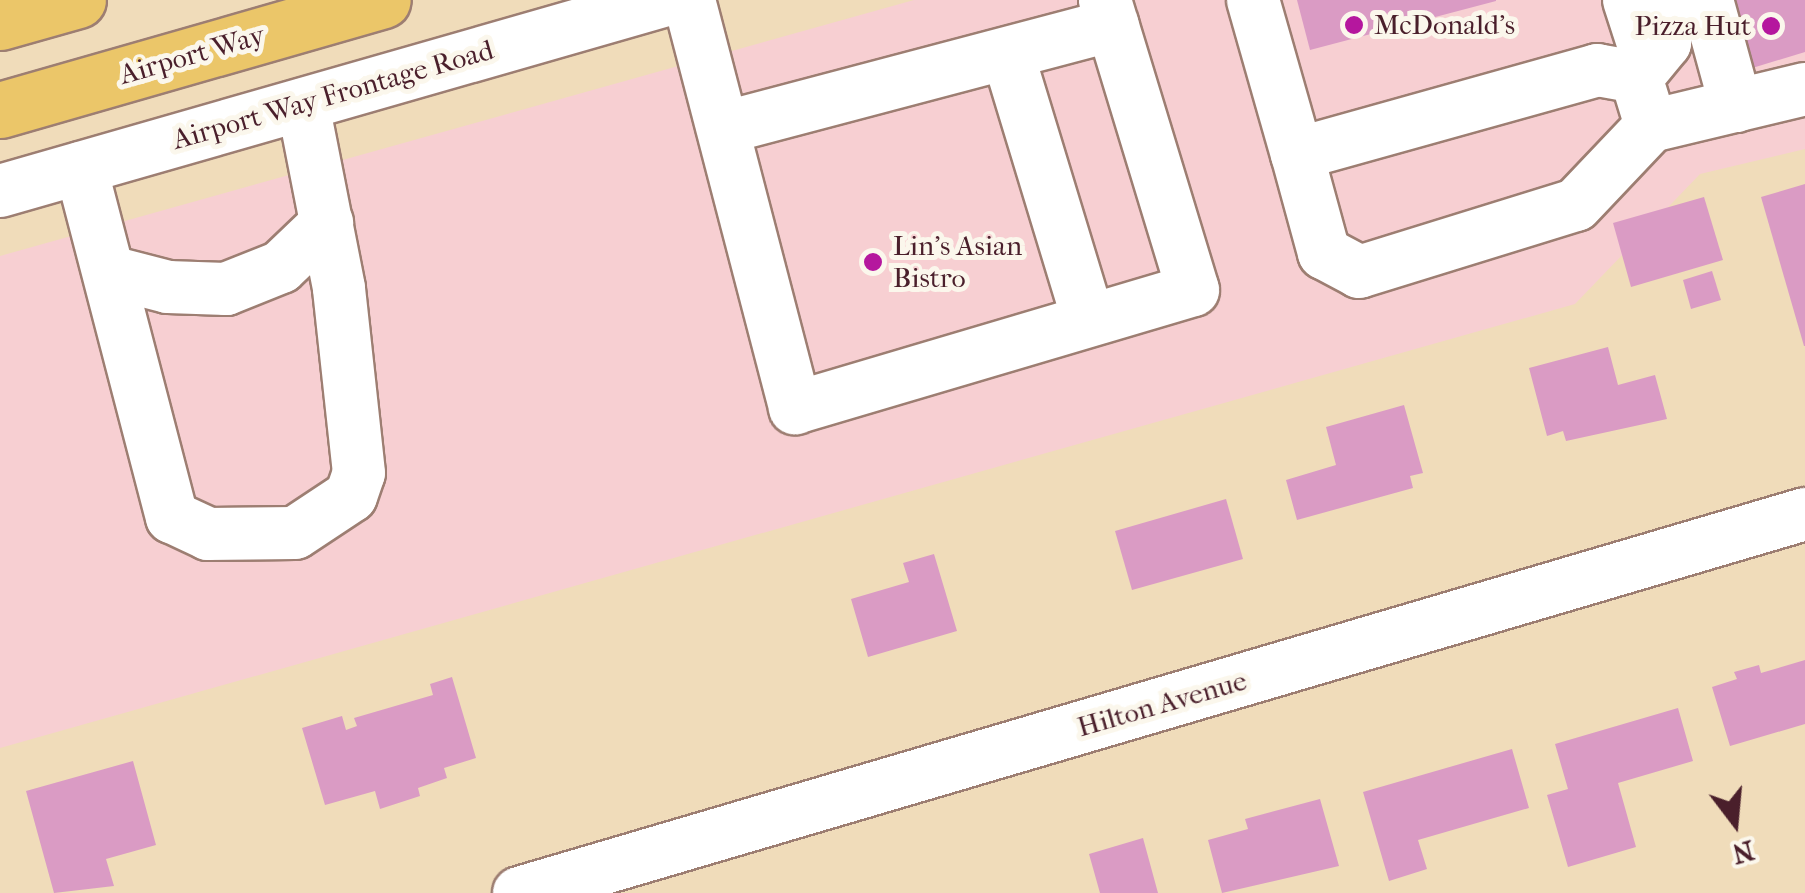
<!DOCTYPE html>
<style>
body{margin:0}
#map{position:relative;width:1805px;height:893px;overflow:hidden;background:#f0dcba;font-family:"IM FELL French Canon",serif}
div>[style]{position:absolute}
.built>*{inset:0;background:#f7cfd2}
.building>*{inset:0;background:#da9bc4}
.roads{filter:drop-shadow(2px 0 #9d7e72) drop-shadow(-2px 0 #9d7e72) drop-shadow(0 2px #9d7e72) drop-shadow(0 -2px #9d7e72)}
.minor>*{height:52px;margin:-26px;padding:0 26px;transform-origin:26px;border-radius:26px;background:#fff}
.major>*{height:55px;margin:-27.5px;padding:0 27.5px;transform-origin:27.5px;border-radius:27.5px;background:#ebc669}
.dots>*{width:28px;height:28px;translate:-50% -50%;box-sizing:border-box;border:5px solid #fbf7ec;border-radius:50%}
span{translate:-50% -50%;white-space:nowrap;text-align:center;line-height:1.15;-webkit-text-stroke:10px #fbf7ec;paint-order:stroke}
.poi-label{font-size:28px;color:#4a1f2b}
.left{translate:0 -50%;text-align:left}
.right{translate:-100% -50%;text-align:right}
.street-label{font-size:28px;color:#4a1f2b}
.north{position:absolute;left:1685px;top:773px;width:100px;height:100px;-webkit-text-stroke:8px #fbf7ec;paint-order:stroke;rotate:164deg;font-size:28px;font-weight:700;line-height:40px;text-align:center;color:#4a1f2b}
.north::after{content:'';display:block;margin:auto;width:35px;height:45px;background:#4a1f2b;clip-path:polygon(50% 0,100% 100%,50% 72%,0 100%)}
</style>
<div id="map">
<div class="built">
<div style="clip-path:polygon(914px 0,1805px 0,1805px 149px,1700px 174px,1575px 304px,0 748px,0 256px)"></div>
</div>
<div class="building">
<div style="clip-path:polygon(1297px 0,1496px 0,1496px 1px,1310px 50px)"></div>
<div style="clip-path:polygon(1729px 0,1805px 0,1805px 52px,1749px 69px)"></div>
<div style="clip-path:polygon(1805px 184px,1805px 346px,1804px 346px,1761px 197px)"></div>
<div style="clip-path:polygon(1704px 197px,1723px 260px,1631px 287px,1613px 223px)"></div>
<div style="clip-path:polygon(1712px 271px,1721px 300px,1691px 309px,1683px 280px)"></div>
<div style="clip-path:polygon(1608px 347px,1618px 385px,1655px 375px,1667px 419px,1566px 441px,1563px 431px,1547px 436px,1529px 368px)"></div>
<div style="clip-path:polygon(1404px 405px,1423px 473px,1410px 476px,1413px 488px,1297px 520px,1286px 480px,1336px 465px,1326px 427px)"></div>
<div style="clip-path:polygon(1226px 499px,1243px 559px,1132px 590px,1115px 531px)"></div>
<div style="clip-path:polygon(934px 554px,957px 631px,868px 657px,851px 599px,909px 582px,903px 563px)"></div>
<div style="clip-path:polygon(1805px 660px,1805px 724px,1730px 746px,1712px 687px,1737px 679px,1734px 672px,1759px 665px,1761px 673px)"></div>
<div style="clip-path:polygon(452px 677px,476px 758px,444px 768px,447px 778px,418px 788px,420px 796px,380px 809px,375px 791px,325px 805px,302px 728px,342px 716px,346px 730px,357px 726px,354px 718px,433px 695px,430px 684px)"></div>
<div style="clip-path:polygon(1678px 708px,1693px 761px,1618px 783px,1636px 847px,1568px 867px,1547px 795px,1568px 789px,1555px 744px)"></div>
<div style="clip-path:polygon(1512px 749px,1529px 808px,1418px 840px,1427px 869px,1389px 881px,1363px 792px)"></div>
<div style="clip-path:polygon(133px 761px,156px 845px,106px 859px,114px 886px,54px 893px,26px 791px)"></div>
<div style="clip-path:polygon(1320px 799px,1339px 866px,1222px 893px,1208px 840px,1248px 829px,1245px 819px)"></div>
<div style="clip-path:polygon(1143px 838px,1158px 893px,1100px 893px,1089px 854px)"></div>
</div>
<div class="roads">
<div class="minor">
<div style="left:689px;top:0;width:422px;rotate:75.4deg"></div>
<div style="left:795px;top:408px;width:415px;rotate:-16.5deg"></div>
<div style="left:1193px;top:290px;width:303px;rotate:-106.9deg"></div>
<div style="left:1253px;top:0;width:160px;rotate:74.1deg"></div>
<div style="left:1297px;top:154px;width:312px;rotate:-15.6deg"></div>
<div style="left:1597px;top:70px;width:41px;rotate:9.9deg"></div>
<div style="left:1629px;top:0;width:65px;rotate:72.1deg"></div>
<div style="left:1707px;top:0;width:110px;rotate:74.7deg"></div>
<div style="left:1008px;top:55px;width:276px;rotate:73.1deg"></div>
<div style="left:1637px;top:77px;width:44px;rotate:-50.5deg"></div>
<div style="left:1665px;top:43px;width:43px;rotate:-83.4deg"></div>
<div style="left:1641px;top:93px;width:34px;rotate:73deg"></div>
<div style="left:1651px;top:126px;width:158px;rotate:-13.5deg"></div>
<div style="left:723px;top:128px;width:403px;rotate:-14.8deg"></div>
<div style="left:1297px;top:154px;width:103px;rotate:74.7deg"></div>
<div style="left:1324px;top:253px;width:40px;rotate:28deg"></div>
<div style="left:1359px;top:272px;width:227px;rotate:-17.2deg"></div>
<div style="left:1576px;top:205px;width:109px;rotate:-46.5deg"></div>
<div style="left:81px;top:168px;width:361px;rotate:75.4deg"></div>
<div style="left:172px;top:517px;width:40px;rotate:25deg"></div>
<div style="left:208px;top:534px;width:87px;rotate:-0.7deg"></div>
<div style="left:295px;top:533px;width:67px;rotate:-33.5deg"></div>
<div style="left:351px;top:496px;width:24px;rotate:-71deg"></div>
<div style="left:359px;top:473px;width:186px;rotate:-96.2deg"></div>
<div style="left:339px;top:288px;width:187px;rotate:-101.1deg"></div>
<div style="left:0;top:191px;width:693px;rotate:-16deg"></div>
<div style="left:110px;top:272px;width:60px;rotate:14.5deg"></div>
<div style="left:168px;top:287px;width:58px;rotate:2deg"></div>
<div style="left:226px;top:289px;width:59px;rotate:-21.8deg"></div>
<div style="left:281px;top:267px;width:64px;rotate:-43.7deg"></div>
<div style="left:519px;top:893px;width:1341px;rotate:-16.42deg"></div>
</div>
<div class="major">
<div style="left:0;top:22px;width:81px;rotate:-15.8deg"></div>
<div style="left:0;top:110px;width:398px;rotate:-16deg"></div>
</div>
</div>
<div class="dots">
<div style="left:1354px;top:25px;background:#b5179e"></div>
<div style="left:1771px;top:26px;background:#b5179e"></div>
<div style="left:873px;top:262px;background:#b5179e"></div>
</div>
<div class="poi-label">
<span class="left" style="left:1374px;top:25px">McDonald's</span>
<span class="right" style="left:1751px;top:26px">Pizza Hut</span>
<span class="left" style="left:893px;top:262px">Lin's Asian<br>Bistro</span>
</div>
<div class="street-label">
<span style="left:192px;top:55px;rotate:-16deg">Airport Way</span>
<span style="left:333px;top:95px;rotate:-16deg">Airport Way Frontage Road</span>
<span style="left:1162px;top:704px;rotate:-16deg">Hilton Avenue</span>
</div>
<div class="north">N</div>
</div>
